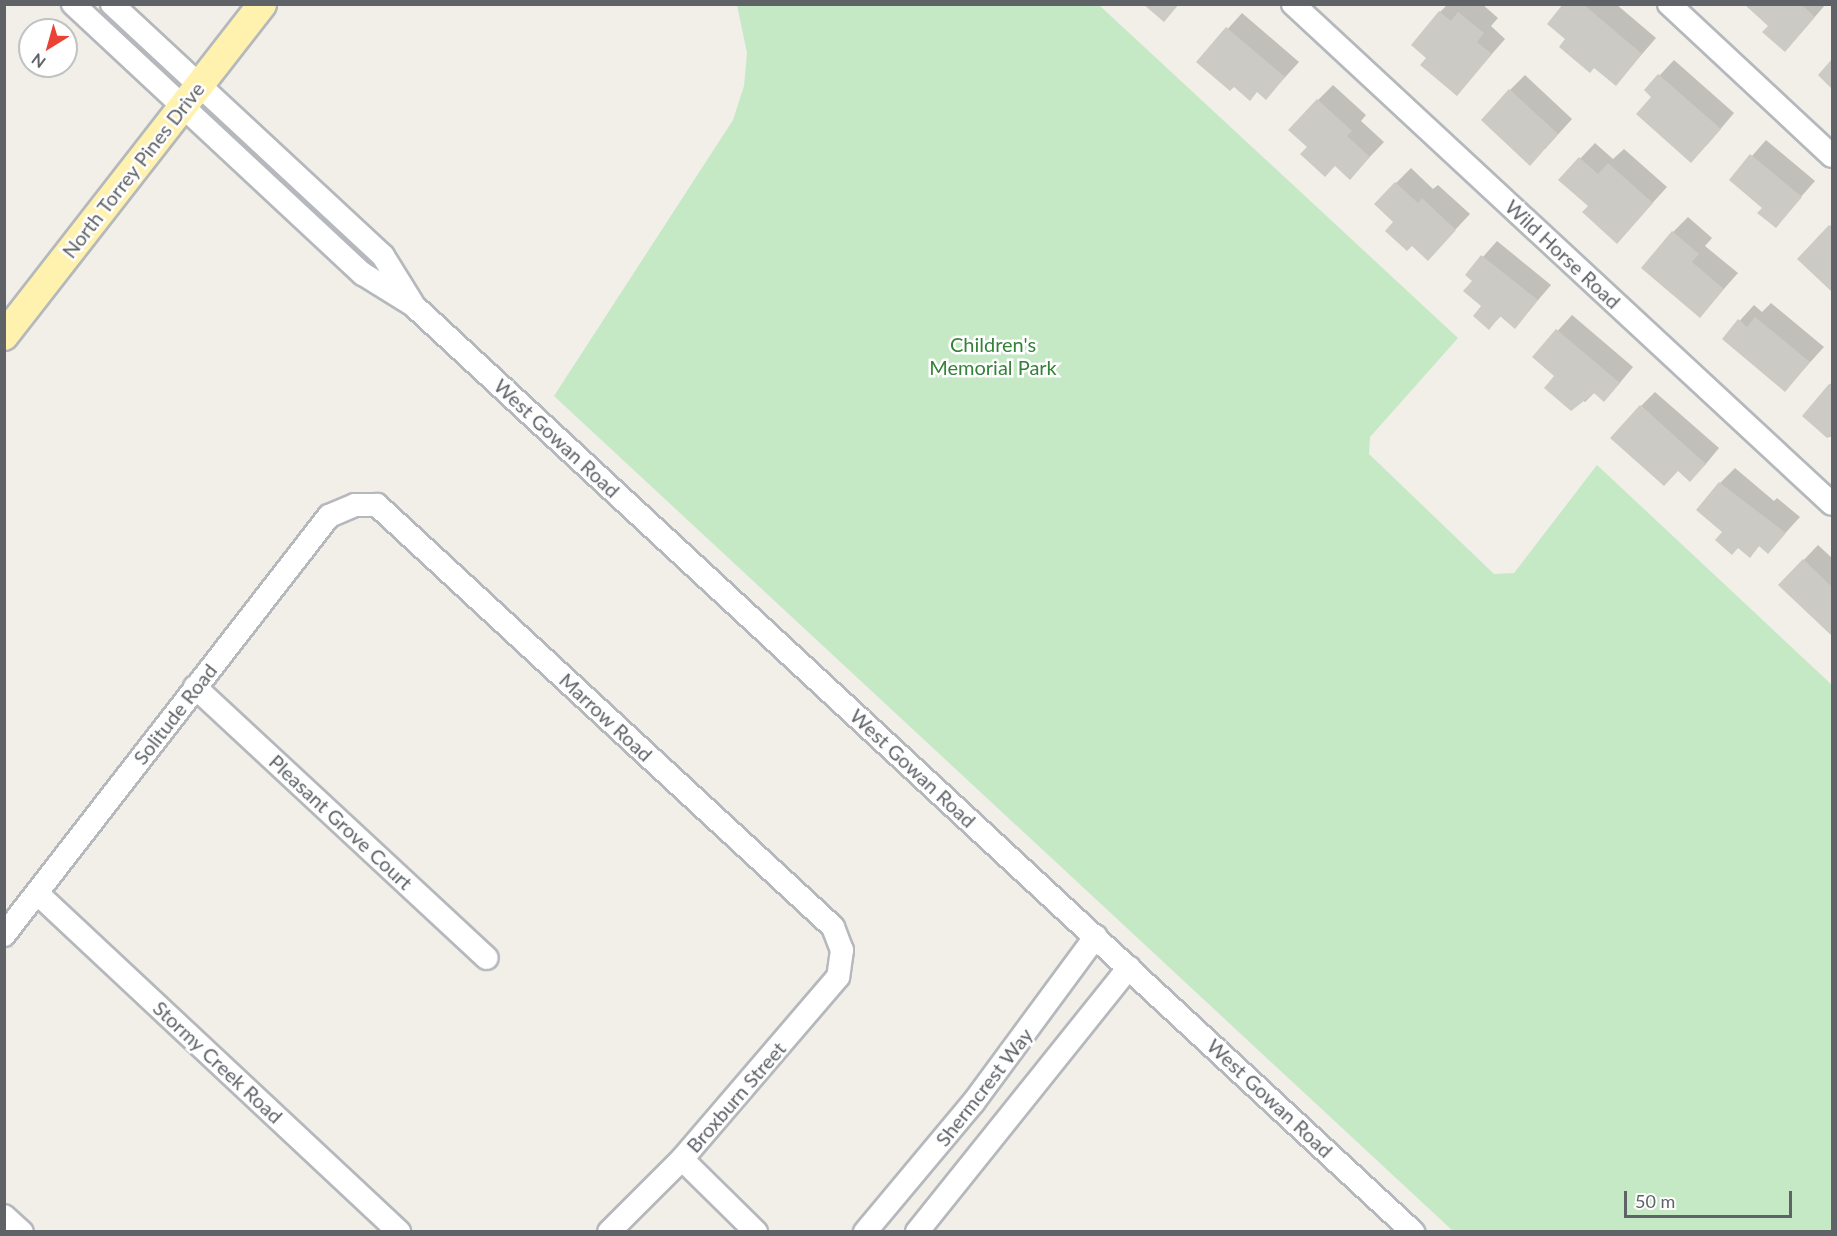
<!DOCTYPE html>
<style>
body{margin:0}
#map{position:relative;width:1837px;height:1236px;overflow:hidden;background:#f1efe8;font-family:Lato,sans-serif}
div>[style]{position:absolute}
.green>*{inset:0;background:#c5e8c5}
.shadow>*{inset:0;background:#0003}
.building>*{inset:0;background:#cccac5}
.roads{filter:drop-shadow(2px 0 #b5b8bc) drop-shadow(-2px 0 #b5b8bc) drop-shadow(0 2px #b5b8bc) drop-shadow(0 -2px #b5b8bc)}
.minor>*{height:22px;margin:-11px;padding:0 11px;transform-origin:11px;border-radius:11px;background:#fff}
.major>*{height:28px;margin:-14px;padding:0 14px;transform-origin:14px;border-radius:14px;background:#fff2af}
span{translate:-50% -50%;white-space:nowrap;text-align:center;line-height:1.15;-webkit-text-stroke:5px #fff;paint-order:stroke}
.street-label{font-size:20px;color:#5f6368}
.park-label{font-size:20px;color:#348238}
.frame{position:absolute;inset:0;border:6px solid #5f6368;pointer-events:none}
.north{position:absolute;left:18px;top:18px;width:60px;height:60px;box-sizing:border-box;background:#fff;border:2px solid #bfc1c3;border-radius:50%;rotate:217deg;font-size:16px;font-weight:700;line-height:24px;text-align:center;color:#5f6368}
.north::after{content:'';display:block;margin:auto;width:21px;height:27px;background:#ea4335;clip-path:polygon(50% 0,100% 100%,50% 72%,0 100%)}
.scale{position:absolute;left:1624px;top:1191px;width:168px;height:27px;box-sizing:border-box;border:3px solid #5f6368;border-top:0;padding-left:8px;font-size:18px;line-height:21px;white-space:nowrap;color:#5f6368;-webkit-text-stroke:4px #fff;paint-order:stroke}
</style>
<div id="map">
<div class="green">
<div style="clip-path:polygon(737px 5px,1099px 5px,1458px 338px,1370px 437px,1369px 454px,1494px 574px,1514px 573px,1597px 465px,1832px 685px,1832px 1231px,1453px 1231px,554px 396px,733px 120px,744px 86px,747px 53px)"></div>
</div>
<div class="shadow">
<div style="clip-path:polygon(1448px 4px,1482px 4px,1498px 18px,1491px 26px,1505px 39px,1457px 94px,1428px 58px,1440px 12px)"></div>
<div style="clip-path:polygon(1565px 4px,1616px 4px,1656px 38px,1616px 84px,1568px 39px)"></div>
<div style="clip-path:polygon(1746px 4px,1826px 4px,1799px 35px)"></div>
<div style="clip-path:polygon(1242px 13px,1299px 62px,1266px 98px,1258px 91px,1234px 86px,1198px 62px)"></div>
<div style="clip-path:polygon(1674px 60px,1734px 113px,1706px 146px,1646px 90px)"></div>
<div style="clip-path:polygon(1525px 75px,1572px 119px,1545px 149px,1510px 90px)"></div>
<div style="clip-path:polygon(1333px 85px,1366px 115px,1361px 121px,1384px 142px,1364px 163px,1336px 165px,1309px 147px,1318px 100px)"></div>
<div style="clip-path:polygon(1766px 140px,1815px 181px,1775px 226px,1764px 207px,1731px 180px)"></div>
<div style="clip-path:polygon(1595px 143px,1613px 159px,1624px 149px,1667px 187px,1617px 242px,1590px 206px,1560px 180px)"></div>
<div style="clip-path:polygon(1411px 168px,1433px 189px,1438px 185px,1470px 214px,1442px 244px,1396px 222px,1396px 183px)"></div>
<div style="clip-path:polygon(1688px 217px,1712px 238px,1705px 246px,1738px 273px,1700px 316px,1673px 232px)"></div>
<div style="clip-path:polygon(1832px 224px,1832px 290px,1799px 259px)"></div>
<div style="clip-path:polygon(1497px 241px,1551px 285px,1515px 327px,1501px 316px,1489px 328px,1474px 280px,1467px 275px)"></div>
<div style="clip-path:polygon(1771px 303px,1824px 347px,1785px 390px,1724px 338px,1754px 305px,1762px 312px)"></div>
<div style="clip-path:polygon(1572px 315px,1633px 367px,1618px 385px,1595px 392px,1585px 402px,1534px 357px)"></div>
<div style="clip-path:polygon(1832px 382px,1832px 438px,1804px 416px)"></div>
<div style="clip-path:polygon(1655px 392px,1719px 448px,1705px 465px,1641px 406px)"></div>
<div style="clip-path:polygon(1735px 468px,1774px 501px,1777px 498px,1800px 517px,1768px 552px,1760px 545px,1750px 556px,1724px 532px,1720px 483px)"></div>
<div style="clip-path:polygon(1818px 545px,1832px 558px,1832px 633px,1780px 585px)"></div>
</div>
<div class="building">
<div style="clip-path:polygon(1143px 4px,1179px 4px,1164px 22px)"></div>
<div style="clip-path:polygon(1563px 4px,1583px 4px,1642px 54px,1616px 86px,1594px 68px,1590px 73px,1559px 47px,1565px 39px,1547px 24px)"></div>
<div style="clip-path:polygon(1744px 4px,1801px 4px,1815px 17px,1785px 52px,1762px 32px,1768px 26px)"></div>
<div style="clip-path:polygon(1439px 11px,1451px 21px,1458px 12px,1484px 33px,1477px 42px,1492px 54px,1457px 96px,1420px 65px,1426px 58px,1411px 45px)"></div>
<div style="clip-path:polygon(1226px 27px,1285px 77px,1266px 100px,1257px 92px,1250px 101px,1234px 87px,1230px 91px,1196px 62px)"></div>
<div style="clip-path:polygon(1832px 59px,1832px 89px,1818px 75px)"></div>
<div style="clip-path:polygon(1658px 74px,1721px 129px,1691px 163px,1636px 114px,1651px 97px,1644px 90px)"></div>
<div style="clip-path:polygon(1509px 89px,1558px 134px,1530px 166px,1481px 120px)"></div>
<div style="clip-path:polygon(1317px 99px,1352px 131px,1347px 136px,1370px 157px,1350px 180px,1335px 166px,1325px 177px,1300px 154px,1307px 147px,1288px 130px)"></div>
<div style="clip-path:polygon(1750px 154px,1802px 197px,1776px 228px,1757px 213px,1762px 208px,1729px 180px)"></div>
<div style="clip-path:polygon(1579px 157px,1598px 174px,1608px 163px,1653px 203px,1617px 244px,1582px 212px,1588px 206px,1558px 180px)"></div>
<div style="clip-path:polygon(1395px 182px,1418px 203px,1422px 198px,1456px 230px,1428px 261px,1412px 246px,1407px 251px,1385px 231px,1393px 222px,1374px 204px)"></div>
<div style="clip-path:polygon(1829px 225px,1832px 228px,1832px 292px,1797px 259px)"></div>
<div style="clip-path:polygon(1672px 231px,1699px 254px,1692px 262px,1724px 289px,1700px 318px,1641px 268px)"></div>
<div style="clip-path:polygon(1481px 255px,1538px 300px,1515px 329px,1500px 316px,1489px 330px,1473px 316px,1481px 306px,1463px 291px,1472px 281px,1465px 275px)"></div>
<div style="clip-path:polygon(1755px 317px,1810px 362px,1785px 392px,1722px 339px,1738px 319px,1747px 327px)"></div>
<div style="clip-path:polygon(1556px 329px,1620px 383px,1604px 402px,1594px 393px,1571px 411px,1544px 388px,1554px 376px,1532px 357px)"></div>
<div style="clip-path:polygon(1829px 384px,1832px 387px,1832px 436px,1827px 438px,1802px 416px)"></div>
<div style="clip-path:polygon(1640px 405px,1706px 464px,1690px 482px,1678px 471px,1664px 486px,1610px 438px)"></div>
<div style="clip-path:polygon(1719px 482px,1786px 533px,1768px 554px,1759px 546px,1750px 558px,1738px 548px,1732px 555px,1715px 540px,1722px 532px,1696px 510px)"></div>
<div style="clip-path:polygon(1803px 559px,1832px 587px,1832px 636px,1778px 585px)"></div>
</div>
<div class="roads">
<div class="minor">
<div style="left:73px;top:4px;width:396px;rotate:43deg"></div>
<div style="left:363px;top:274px;width:59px;rotate:31.8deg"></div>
<div style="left:413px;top:305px;width:1364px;rotate:42.83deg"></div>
<div style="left:112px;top:4px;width:370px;rotate:42.9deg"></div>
<div style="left:383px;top:256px;width:53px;rotate:58.1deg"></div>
<div style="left:1293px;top:4px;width:735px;rotate:42.85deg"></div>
<div style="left:1669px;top:4px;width:223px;rotate:43deg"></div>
<div style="left:195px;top:687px;width:398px;rotate:42.9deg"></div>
<div style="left:37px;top:893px;width:496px;rotate:43.1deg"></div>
<div style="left:4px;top:935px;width:530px;rotate:-52.2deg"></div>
<div style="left:329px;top:516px;width:28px;rotate:-23deg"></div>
<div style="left:355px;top:505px;width:22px"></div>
<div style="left:377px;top:505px;width:621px;rotate:42.78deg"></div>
<div style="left:833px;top:927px;width:25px;rotate:69deg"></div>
<div style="left:842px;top:950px;width:27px;rotate:98deg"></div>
<div style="left:838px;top:977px;width:240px;rotate:130.6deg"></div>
<div style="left:682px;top:1159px;width:103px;rotate:135deg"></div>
<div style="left:682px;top:1159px;width:104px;rotate:44.6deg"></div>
<div style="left:4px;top:1216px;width:24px;rotate:42deg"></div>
<div style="left:865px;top:1232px;width:168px;rotate:-50.1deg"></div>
<div style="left:973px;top:1103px;width:207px;rotate:-53.6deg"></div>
<div style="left:917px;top:1232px;width:339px;rotate:-51.3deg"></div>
</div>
<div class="major">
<div style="left:4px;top:336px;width:420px;rotate:-52.1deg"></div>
</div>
</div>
<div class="street-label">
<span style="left:133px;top:170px;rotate:-52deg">North Torrey Pines Drive</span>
<span style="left:1563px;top:254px;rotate:43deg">Wild Horse Road</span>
<span style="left:557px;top:438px;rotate:43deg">West Gowan Road</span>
<span style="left:175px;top:714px;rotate:-52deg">Solitude Road</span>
<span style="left:606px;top:717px;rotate:43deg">Marrow Road</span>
<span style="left:913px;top:768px;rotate:43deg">West Gowan Road</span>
<span style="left:341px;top:822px;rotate:43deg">Pleasant Grove Court</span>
<span style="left:218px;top:1062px;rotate:43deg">Stormy Creek Road</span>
<span style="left:984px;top:1087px;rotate:-52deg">Shermcrest Way</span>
<span style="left:736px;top:1097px;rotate:-49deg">Broxburn Street</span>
<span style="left:1270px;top:1098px;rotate:43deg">West Gowan Road</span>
</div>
<div class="park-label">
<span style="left:993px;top:356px">Children's<br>Memorial Park</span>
</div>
<div class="frame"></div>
<div class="north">N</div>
<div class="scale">50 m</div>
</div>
